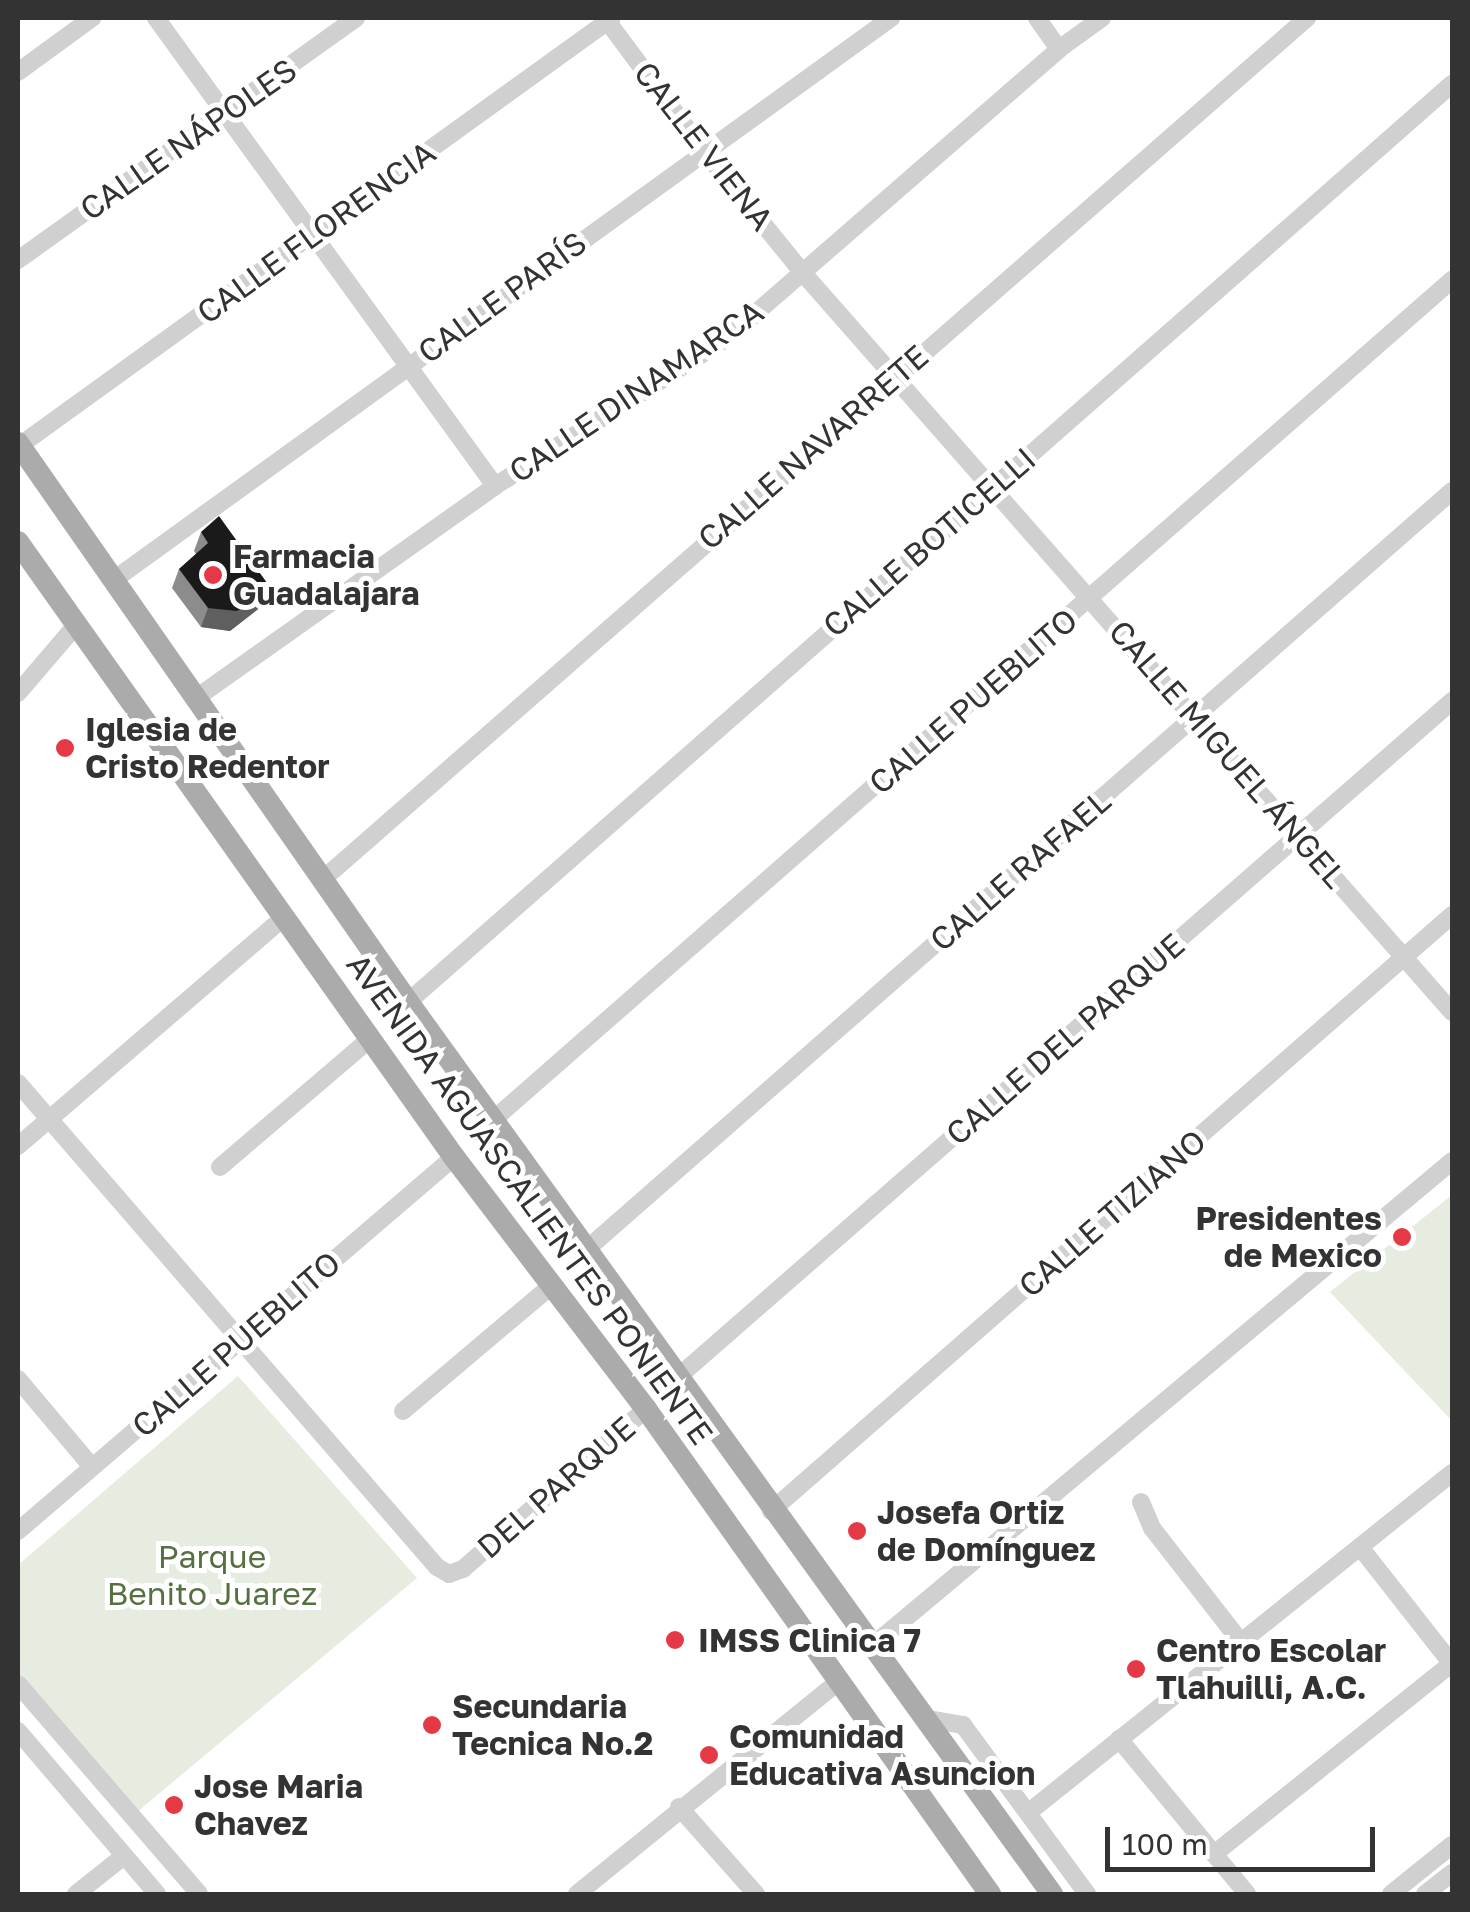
<!DOCTYPE html>
<meta charset="utf-8">
<style>
body{margin:0}
#map{position:relative;width:1470px;height:1912px;overflow:hidden;background:#fff;font-family:"Golos Text",sans-serif}
div>[style]{position:absolute}
.green>*{inset:0;background:#e6ecdf}
.minor>*{height:18px;margin:-9px;padding:0 9px;transform-origin:9px;border-radius:9px;background:#d0d0d0}
.major>*{height:22px;margin:-11px;padding:0 11px;transform-origin:11px;border-radius:11px;background:#ababab}
.wall>*{inset:0;background:#8c8c8c}
.shaded-wall>*{inset:0;background:#5f5f5f}
.building>*{inset:0;background:#1a1a1a}
.dots>*{width:28px;height:28px;translate:-50% -50%;box-sizing:border-box;border:5px solid #fff;border-radius:50%}
span{translate:-50% -50%;white-space:nowrap;text-align:center;line-height:1.15;-webkit-text-stroke:10px #fff;paint-order:stroke}
.street-label{font-size:32px;color:#333}
.poi-label{font-size:32px;color:#333;font-weight:700}
.left{translate:0 -50%;text-align:left}
.right{translate:-100% -50%;text-align:right}
.park-label{font-size:32px;color:#56703f}
.frame{position:absolute;inset:0;border:20px solid #333;pointer-events:none}
.scale{position:absolute;left:1105px;top:1827px;width:270px;height:45px;box-sizing:border-box;border:5px solid #333;border-top:0;padding-left:12px;font-size:30px;line-height:35px;white-space:nowrap;color:#333;-webkit-text-stroke:8px #fff;paint-order:stroke}
</style>
<div id="map">
<div class="green">
<div style="clip-path:polygon(1452px 1195px,1452px 1421px,1330px 1292px)"></div>
<div style="clip-path:polygon(238px 1376px,417px 1578px,137px 1812px,18px 1672px,18px 1565px)"></div>
</div>
<div class="minor">
<div style="left:156px;top:18px;width:578px;rotate:54.08deg"></div>
<div style="left:605px;top:18px;width:164px;rotate:53.4deg"></div>
<div style="left:703px;top:150px;width:159px;rotate:50.9deg"></div>
<div style="left:803px;top:273px;width:984px;rotate:48.71deg"></div>
<div style="left:1037px;top:18px;width:38px;rotate:55deg"></div>
<div style="left:18px;top:72px;width:92px;rotate:-36.1deg"></div>
<div style="left:18px;top:260px;width:416px;rotate:-35.6deg"></div>
<div style="left:19px;top:446px;width:731px;rotate:-35.82deg"></div>
<div style="left:115px;top:579px;width:958px;rotate:-35.86deg"></div>
<div style="left:18px;top:693px;width:91px;rotate:-49.5deg"></div>
<div style="left:196px;top:698px;width:367px;rotate:-35.3deg"></div>
<div style="left:495px;top:486px;width:275px;rotate:-32.5deg"></div>
<div style="left:727px;top:338px;width:440px;rotate:-41deg"></div>
<div style="left:1059px;top:49px;width:53px;rotate:-35.8deg"></div>
<div style="left:322px;top:880px;width:1309px;rotate:-41.19deg"></div>
<div style="left:408px;top:1002px;width:1390px;rotate:-41.33deg"></div>
<div style="left:18px;top:1083px;width:640px;rotate:49.12deg"></div>
<div style="left:437px;top:1567px;width:14px;rotate:30deg"></div>
<div style="left:449px;top:1574px;width:15px;rotate:-20deg"></div>
<div style="left:463px;top:1569px;width:243px;rotate:-41.2deg"></div>
<div style="left:493px;top:1120px;width:1275px;rotate:-41.22deg"></div>
<div style="left:18px;top:1146px;width:350px;rotate:-40.7deg"></div>
<div style="left:220px;top:1167px;width:199px;rotate:-40.5deg"></div>
<div style="left:587px;top:1249px;width:1150px;rotate:-41.23deg"></div>
<div style="left:678px;top:1377px;width:1028px;rotate:-41.13deg"></div>
<div style="left:18px;top:1379px;width:115px;rotate:49.9deg"></div>
<div style="left:403px;top:1411px;width:194px;rotate:-40.2deg"></div>
<div style="left:1141px;top:1502px;width:28px;rotate:67deg"></div>
<div style="left:1152px;top:1528px;width:143px;rotate:52.1deg"></div>
<div style="left:771px;top:1511px;width:905px;rotate:-41.19deg"></div>
<div style="left:18px;top:1531px;width:574px;rotate:-40.62deg"></div>
<div style="left:1360px;top:1547px;width:149px;rotate:51.8deg"></div>
<div style="left:871px;top:1647px;width:757px;rotate:-39.91deg"></div>
<div style="left:18px;top:1684px;width:277px;rotate:49.2deg"></div>
<div style="left:923px;top:1718px;width:41px;rotate:9.9deg"></div>
<div style="left:963px;top:1725px;width:210px;rotate:53.7deg"></div>
<div style="left:18px;top:1731px;width:214px;rotate:49.5deg"></div>
<div style="left:1119px;top:1739px;width:201px;rotate:50.4deg"></div>
<div style="left:679px;top:1807px;width:116px;rotate:48.5deg"></div>
<div style="left:1029px;top:1812px;width:542px;rotate:-38.71deg"></div>
<div style="left:1214px;top:1854px;width:305px;rotate:-38.7deg"></div>
<div style="left:76px;top:1894px;width:61px;rotate:-38.4deg"></div>
<div style="left:577px;top:1894px;width:339px;rotate:-39.1deg"></div>
<div style="left:1391px;top:1894px;width:78px;rotate:-38.8deg"></div>
<div style="left:1425px;top:1894px;width:34px;rotate:-38deg"></div>
</div>
<div class="major">
<div style="left:18px;top:443px;width:682px;rotate:55.1deg"></div>
<div style="left:408px;top:1002px;width:1100px;rotate:54.17deg"></div>
<div style="left:18px;top:542px;width:754px;rotate:54.67deg"></div>
<div style="left:454px;top:1157px;width:317px;rotate:52.7deg"></div>
<div style="left:646px;top:1409px;width:595px;rotate:54.65deg"></div>
</div>
<div class="wall">
<div style="clip-path:polygon(201px 532px,270px 587px,262px 606px,230px 631px,201px 627px,172px 588px,179px 569px,196px 554px,194px 551px)"></div>
</div>
<div class="shaded-wall">
<div style="clip-path:polygon(270px 587px,262px 606px,230px 631px,201px 627px,208px 608px)"></div>
</div>
<div class="building">
<div style="clip-path:polygon(219px 516px,270px 587px,237px 611px,208px 608px,179px 569px,208px 543px,201px 532px)"></div>
</div>
<div class="dots">
<div style="left:213px;top:575px;background:#e63946"></div>
<div style="left:65px;top:748px;background:#e63946"></div>
<div style="left:1402px;top:1237px;background:#e63946"></div>
<div style="left:857px;top:1531px;background:#e63946"></div>
<div style="left:675px;top:1640px;background:#e63946"></div>
<div style="left:1136px;top:1669px;background:#e63946"></div>
<div style="left:432px;top:1725px;background:#e63946"></div>
<div style="left:709px;top:1755px;background:#e63946"></div>
<div style="left:174px;top:1805px;background:#e63946"></div>
</div>
<div class="street-label">
<span style="left:188px;top:139px;rotate:-35deg">CALLE NÁPOLES</span>
<span style="left:704px;top:146px;rotate:52deg">CALLE VIENA</span>
<span style="left:316px;top:232px;rotate:-36deg">CALLE FLORENCIA</span>
<span style="left:502px;top:297px;rotate:-36deg">CALLE PARÍS</span>
<span style="left:636px;top:391px;rotate:-34deg">CALLE DINAMARCA</span>
<span style="left:813px;top:447px;rotate:-41deg">CALLE NAVARRETE</span>
<span style="left:929px;top:542px;rotate:-41deg">CALLE BOTICELLI</span>
<span style="left:973px;top:701px;rotate:-41deg">CALLE PUEBLITO</span>
<span style="left:1228px;top:754px;rotate:49deg">CALLE MIGUEL ÁNGEL</span>
<span style="left:1020px;top:870px;rotate:-41deg">CALLE RAFAEL</span>
<span style="left:1065px;top:1039px;rotate:-41deg">CALLE DEL PARQUE</span>
<span style="left:530px;top:1199px;rotate:54deg">AVENIDA AGUASCALIENTES PONIENTE</span>
<span style="left:1112px;top:1213px;rotate:-41deg">CALLE TIZIANO</span>
<span style="left:236px;top:1344px;rotate:-41deg">CALLE PUEBLITO</span>
<span style="left:556px;top:1487px;rotate:-41deg">DEL PARQUE</span>
</div>
<div class="poi-label">
<span class="left" style="left:233px;top:575px">Farmacia<br>Guadalajara</span>
<span class="left" style="left:85px;top:748px">Iglesia de<br>Cristo Redentor</span>
<span class="right" style="left:1382px;top:1237px">Presidentes<br>de Mexico</span>
<span class="left" style="left:877px;top:1531px">Josefa Ortiz<br>de Domínguez</span>
<span class="left" style="left:698px;top:1640px">IMSS Clinica 7</span>
<span class="left" style="left:1156px;top:1669px">Centro Escolar<br>Tlahuilli, A.C.</span>
<span class="left" style="left:452px;top:1725px">Secundaria<br>Tecnica No.2</span>
<span class="left" style="left:729px;top:1755px">Comunidad<br>Educativa Asuncion</span>
<span class="left" style="left:194px;top:1805px">Jose Maria<br>Chavez</span>
</div>
<div class="park-label">
<span style="left:212px;top:1575px">Parque<br>Benito Juarez</span>
</div>
<div class="frame"></div>
<div class="scale">100 m</div>
</div>
